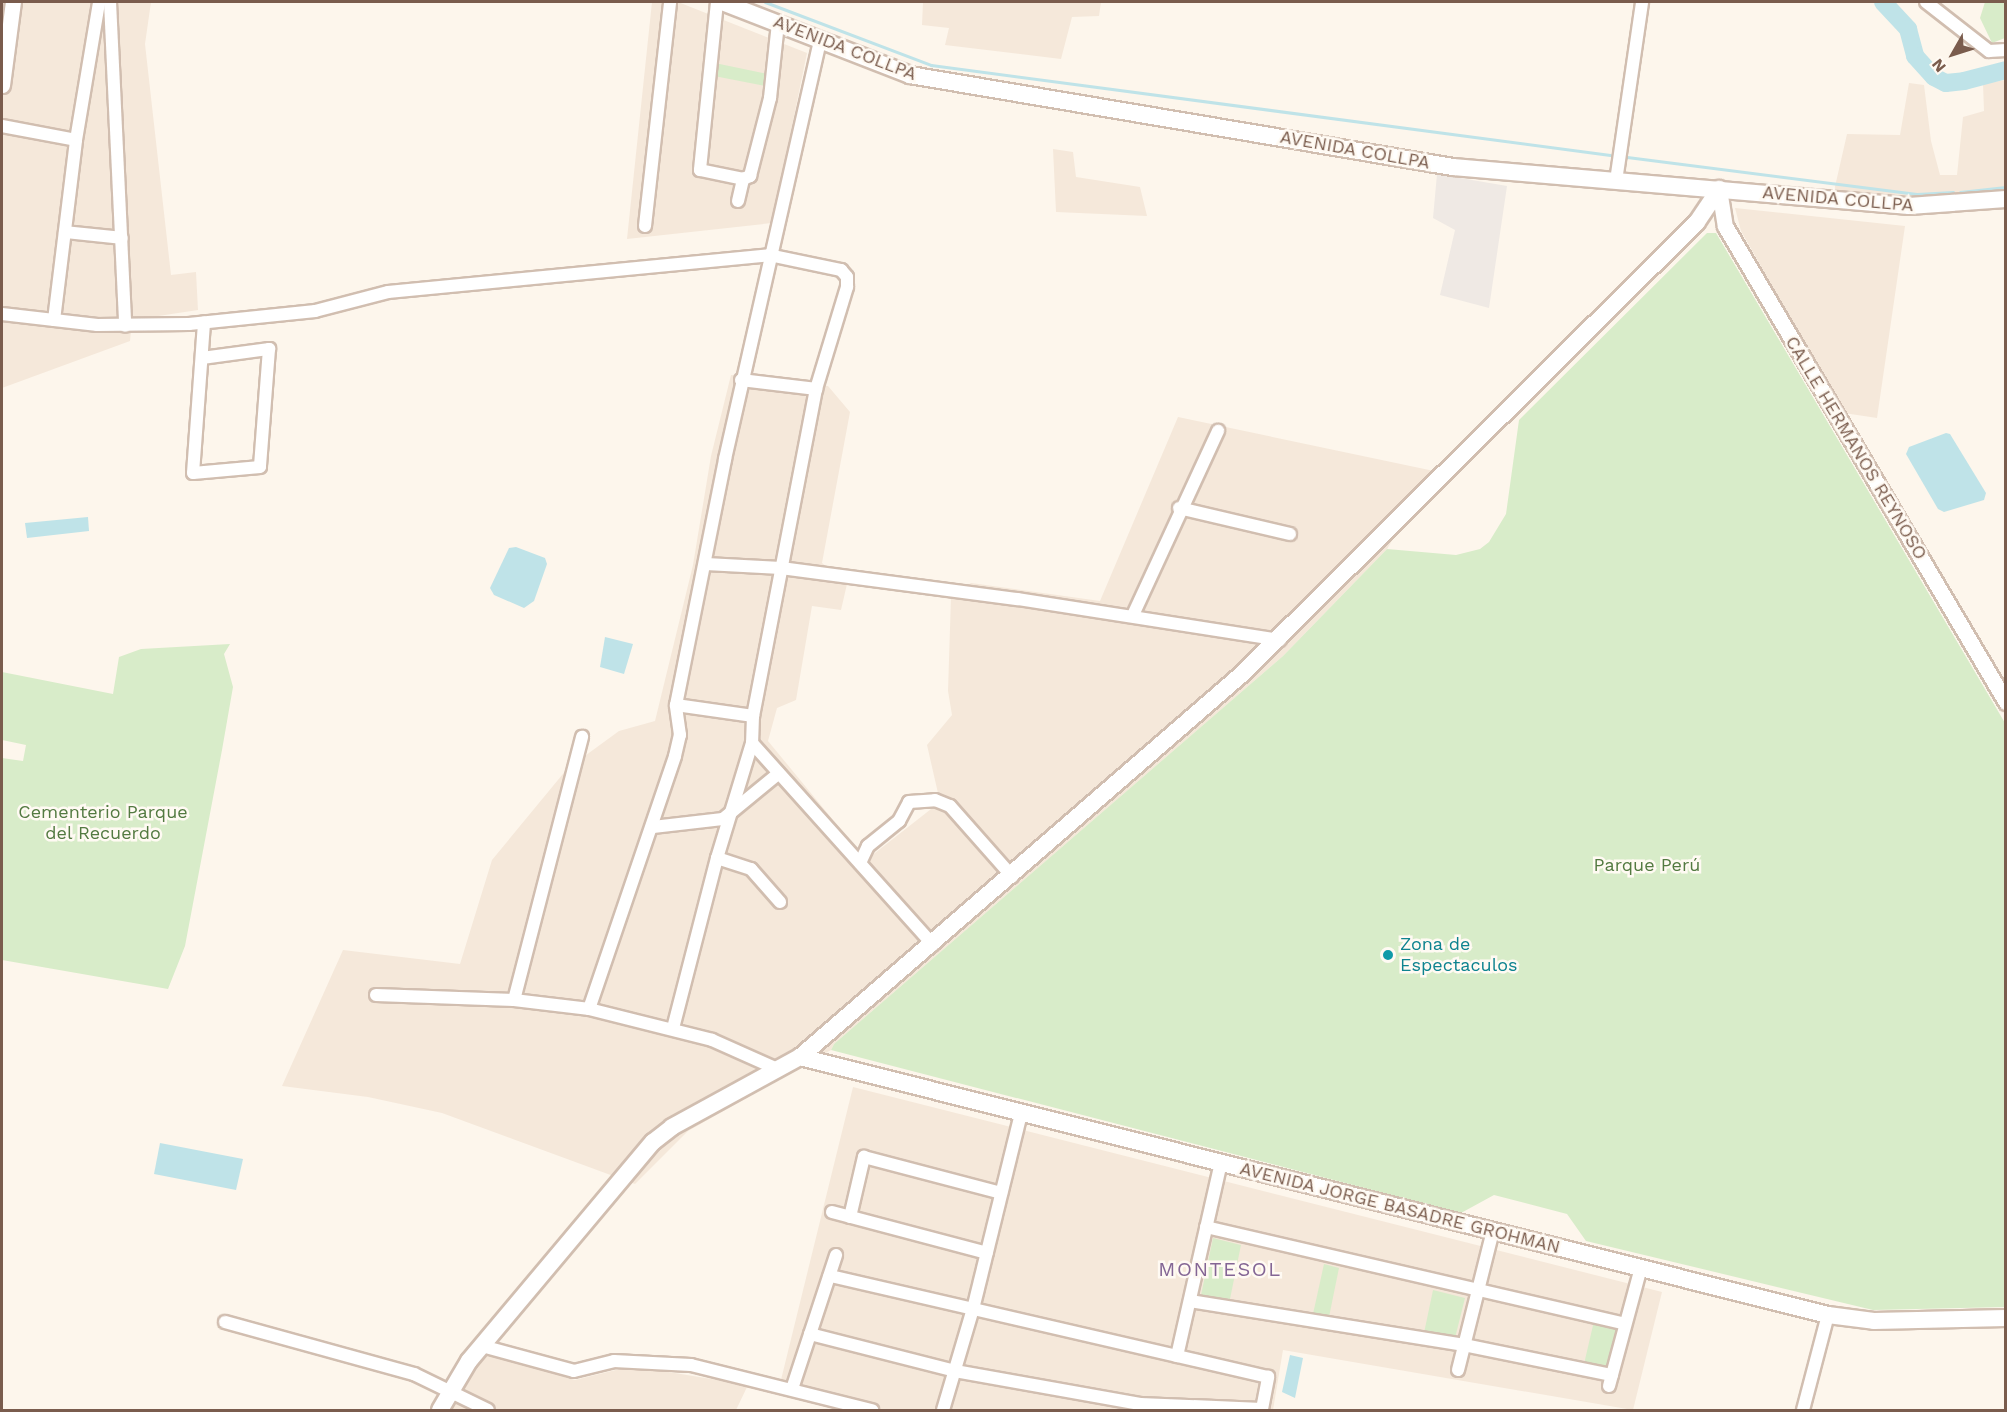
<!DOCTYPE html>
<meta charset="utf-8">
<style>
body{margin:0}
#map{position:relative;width:2007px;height:1412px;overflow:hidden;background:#fdf6ec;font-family:"Work Sans",sans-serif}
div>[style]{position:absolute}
.residential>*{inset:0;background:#f5e8da}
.industrial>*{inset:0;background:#efe9e4}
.green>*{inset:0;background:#d8ecc9}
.water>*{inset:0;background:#bfe3e8}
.stream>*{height:3px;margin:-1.5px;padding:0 1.5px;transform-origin:1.5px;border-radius:1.5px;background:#bfe3e8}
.river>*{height:18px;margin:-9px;padding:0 9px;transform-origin:9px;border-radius:9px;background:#bfe3e8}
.roads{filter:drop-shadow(2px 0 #d1beb0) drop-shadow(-2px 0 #d1beb0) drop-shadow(0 2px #d1beb0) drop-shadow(0 -2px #d1beb0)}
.minor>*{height:12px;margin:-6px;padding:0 6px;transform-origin:6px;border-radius:6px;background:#fff}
.tertiary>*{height:15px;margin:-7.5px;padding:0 7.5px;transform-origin:7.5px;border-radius:7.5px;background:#fff}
.secondary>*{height:16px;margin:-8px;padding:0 8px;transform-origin:8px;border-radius:8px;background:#fff}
.dots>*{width:16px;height:16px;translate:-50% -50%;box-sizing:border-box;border:3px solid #fffaf3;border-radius:50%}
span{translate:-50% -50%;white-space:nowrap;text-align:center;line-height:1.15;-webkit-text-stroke:5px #fffaf3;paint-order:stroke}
.street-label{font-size:18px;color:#7a5c4d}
.park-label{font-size:18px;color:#537a41}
.culture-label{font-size:18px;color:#0d838f}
.left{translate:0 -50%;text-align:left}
.neighbourhood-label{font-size:20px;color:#846695;letter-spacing:1.5px}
.frame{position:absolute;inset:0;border:3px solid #7a5c4d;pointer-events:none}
.north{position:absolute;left:1923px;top:24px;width:60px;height:60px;-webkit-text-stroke:4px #fffaf3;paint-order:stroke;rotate:231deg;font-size:16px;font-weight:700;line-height:24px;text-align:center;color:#7a5c4d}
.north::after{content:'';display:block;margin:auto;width:21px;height:27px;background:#7a5c4d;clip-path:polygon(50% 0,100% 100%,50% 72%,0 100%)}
</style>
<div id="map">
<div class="residential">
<div style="clip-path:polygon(6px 2px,151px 2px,145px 44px,171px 275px,196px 272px,198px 310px,132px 320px,130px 341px,2px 388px,2px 33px)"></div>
<div style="clip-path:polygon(652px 2px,678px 2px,807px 53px,772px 223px,627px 239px)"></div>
<div style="clip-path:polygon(923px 2px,1101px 2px,1099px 16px,1072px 17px,1061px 59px,945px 45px,949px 28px,922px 25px)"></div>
<div style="clip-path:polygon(2005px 80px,2005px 191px,1917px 201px,1834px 191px,1847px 134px,1900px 135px,1909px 83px,1924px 85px,1931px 141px,1940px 175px,1957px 175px,1963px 117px,1984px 111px,1983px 84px)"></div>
<div style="clip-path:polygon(1053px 149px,1073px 152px,1076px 177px,1140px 187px,1147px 216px,1056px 212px)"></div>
<div style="clip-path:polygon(1735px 208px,1905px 226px,1877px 418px,1844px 413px,1741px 231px)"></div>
<div style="clip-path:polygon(731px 375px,828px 386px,850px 412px,822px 563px,847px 584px,841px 610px,812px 606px,796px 700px,777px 708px,768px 741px,866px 860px,940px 802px,927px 745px,952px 715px,948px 691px,951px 597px,971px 583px,1100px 601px,1178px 417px,1434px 471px,1387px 549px,1283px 656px,834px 1044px,831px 1050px,688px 1131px,635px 1184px,442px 1113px,368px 1097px,282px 1086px,343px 950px,460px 964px,492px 860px,567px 769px,619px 731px,655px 721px,693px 565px,711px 456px)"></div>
<div style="clip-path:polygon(853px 1087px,1662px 1292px,1633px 1410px,1283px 1350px,1273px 1410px,850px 1410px,778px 1392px)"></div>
<div style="clip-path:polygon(469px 1348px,575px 1380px,632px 1366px,748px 1385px,736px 1410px,436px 1410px)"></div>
</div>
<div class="industrial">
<div style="clip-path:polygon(1437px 174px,1507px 186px,1489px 308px,1440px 295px,1455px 230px,1433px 218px)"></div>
</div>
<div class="green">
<div style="clip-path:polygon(1985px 2px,2005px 2px,2005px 38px,1992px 43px,1980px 18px)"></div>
<div style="clip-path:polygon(710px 62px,768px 74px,765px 86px,709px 75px)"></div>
<div style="clip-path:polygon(1707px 233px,1716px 233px,2005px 723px,2005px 1307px,1873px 1310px,1586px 1241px,1567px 1214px,1494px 1195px,1461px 1213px,831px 1050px,834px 1044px,1283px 656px,1387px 549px,1456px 555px,1480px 549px,1489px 542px,1506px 514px,1519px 420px)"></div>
<div style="clip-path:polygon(230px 644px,224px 654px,233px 687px,222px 750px,185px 946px,168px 989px,2px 960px,2px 758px,23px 761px,26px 745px,2px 740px,2px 672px,113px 694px,119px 657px,141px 649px)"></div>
<div style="clip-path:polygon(1213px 1238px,1241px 1245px,1230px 1299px,1201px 1295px)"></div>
<div style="clip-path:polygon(1324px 1264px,1339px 1268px,1329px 1317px,1313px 1314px)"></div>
<div style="clip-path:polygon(1433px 1290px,1465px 1298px,1455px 1338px,1424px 1333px)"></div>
<div style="clip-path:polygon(1594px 1321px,1617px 1327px,1607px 1370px,1584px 1364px)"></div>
</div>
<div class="water">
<div style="clip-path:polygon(1946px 433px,1950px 434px,1986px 493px,1984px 500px,1944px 512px,1938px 509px,1906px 454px,1909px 447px)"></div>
<div style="clip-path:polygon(88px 517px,89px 531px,27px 538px,25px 523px)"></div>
<div style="clip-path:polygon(516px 547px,545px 558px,547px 564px,534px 601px,524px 608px,494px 595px,490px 588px,509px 548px)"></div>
<div style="clip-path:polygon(605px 637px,633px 644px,624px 674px,600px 667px)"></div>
<div style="clip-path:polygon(160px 1143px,243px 1159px,236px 1190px,154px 1174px)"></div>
<div style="clip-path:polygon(1290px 1355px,1303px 1358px,1295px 1398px,1282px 1392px)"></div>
</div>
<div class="stream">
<div style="left:765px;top:2px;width:178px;rotate:20.8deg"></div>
<div style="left:931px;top:65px;width:685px;rotate:7.55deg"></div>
<div style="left:1627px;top:157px;width:292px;rotate:7.3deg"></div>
<div style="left:1917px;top:194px;width:36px;rotate:-3deg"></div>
<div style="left:1960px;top:192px;width:46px;rotate:-6.2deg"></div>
</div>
<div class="river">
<div style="left:1883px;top:2px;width:37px;rotate:47deg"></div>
<div style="left:1908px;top:29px;width:28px;rotate:75deg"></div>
<div style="left:1915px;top:56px;width:28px;rotate:48deg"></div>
<div style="left:1934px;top:77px;width:13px;rotate:27deg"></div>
<div style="left:1946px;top:83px;width:18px;rotate:-6deg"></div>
<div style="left:1964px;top:81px;width:43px;rotate:-14.7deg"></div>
</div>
<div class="roads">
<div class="minor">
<div style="left:110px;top:2px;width:324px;rotate:87.3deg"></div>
<div style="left:717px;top:2px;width:169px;rotate:95.8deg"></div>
<div style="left:700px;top:170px;width:44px;rotate:11.8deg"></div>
<div style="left:743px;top:179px;width:8px;rotate:-23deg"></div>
<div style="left:750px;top:176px;width:81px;rotate:-75.6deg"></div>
<div style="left:770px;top:98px;width:75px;rotate:-83.9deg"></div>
<div style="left:1926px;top:2px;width:80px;rotate:37.9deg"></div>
<div style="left:1989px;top:51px;width:17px;rotate:-3deg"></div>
<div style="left:2px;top:126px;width:75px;rotate:10.7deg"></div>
<div style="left:1616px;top:181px;width:181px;rotate:-81.7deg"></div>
<div style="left:738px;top:201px;width:23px;rotate:-77deg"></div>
<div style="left:645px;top:226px;width:225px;rotate:-83.6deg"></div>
<div style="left:65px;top:232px;width:57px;rotate:6deg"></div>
<div style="left:2px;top:314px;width:96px;rotate:6.6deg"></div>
<div style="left:97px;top:325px;width:92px;rotate:-0.6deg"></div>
<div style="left:189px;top:324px;width:127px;rotate:-5.9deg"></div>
<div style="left:315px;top:311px;width:75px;rotate:-14.6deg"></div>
<div style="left:388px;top:292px;width:383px;rotate:-5.5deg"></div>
<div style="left:769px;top:255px;width:74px;rotate:11.8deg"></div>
<div style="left:841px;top:270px;width:9px;rotate:49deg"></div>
<div style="left:847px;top:277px;width:10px;rotate:90deg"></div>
<div style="left:847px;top:287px;width:107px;rotate:106.9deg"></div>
<div style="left:816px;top:389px;width:333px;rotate:100.9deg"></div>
<div style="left:753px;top:716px;width:27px;rotate:92deg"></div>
<div style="left:752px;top:743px;width:120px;rotate:106.9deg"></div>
<div style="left:717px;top:858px;width:176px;rotate:104.5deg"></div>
<div style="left:54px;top:320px;width:181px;rotate:-83deg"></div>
<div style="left:76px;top:140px;width:140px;rotate:-80.5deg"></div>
<div style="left:202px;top:358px;width:68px;rotate:-7.7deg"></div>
<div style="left:269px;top:349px;width:118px;rotate:94.4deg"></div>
<div style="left:260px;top:467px;width:67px;rotate:174.9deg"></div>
<div style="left:193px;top:473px;width:151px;rotate:-85.8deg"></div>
<div style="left:741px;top:380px;width:76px;rotate:6.8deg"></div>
<div style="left:1179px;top:508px;width:114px;rotate:13.2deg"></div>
<div style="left:706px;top:564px;width:75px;rotate:3.1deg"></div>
<div style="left:781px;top:568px;width:239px;rotate:7.5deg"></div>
<div style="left:1018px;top:599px;width:265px;rotate:8.9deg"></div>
<div style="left:1133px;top:615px;width:203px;rotate:-65.2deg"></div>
<div style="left:676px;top:705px;width:78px;rotate:8.1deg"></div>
<div style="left:752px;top:743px;width:271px;rotate:48.1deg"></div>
<div style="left:653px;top:827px;width:70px;rotate:-6.5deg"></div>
<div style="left:723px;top:819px;width:72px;rotate:-39.4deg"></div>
<div style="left:717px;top:858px;width:36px;rotate:18deg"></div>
<div style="left:751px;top:869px;width:44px;rotate:48.7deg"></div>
<div style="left:860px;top:863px;width:19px;rotate:-65deg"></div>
<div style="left:868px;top:846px;width:40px;rotate:-39deg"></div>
<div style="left:899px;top:821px;width:21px;rotate:-62deg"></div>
<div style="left:909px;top:802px;width:26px;rotate:-4deg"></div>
<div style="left:935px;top:800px;width:16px;rotate:22deg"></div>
<div style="left:950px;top:806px;width:94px;rotate:48.5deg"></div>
<div style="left:376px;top:995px;width:138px;rotate:2.1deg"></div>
<div style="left:514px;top:1000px;width:76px;rotate:6.8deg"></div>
<div style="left:589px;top:1009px;width:127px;rotate:14.1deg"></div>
<div style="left:712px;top:1040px;width:71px;rotate:24deg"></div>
<div style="left:514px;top:1000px;width:272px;rotate:-75.5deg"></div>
<div style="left:589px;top:1009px;width:267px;rotate:-71.2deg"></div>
<div style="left:675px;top:756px;width:22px;rotate:-77deg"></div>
<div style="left:680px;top:735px;width:30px;rotate:-98deg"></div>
<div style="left:676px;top:705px;width:251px;rotate:-78.7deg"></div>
<div style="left:725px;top:459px;width:429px;rotate:-77.2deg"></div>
<div style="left:832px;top:1212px;width:160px;rotate:14.8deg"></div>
<div style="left:850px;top:1217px;width:62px;rotate:-76.9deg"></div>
<div style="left:864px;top:1157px;width:142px;rotate:14.7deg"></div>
<div style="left:1206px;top:1227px;width:430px;rotate:13deg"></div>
<div style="left:1190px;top:1301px;width:278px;rotate:9.1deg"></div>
<div style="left:1464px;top:1345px;width:151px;rotate:11.5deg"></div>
<div style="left:225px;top:1322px;width:196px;rotate:15.4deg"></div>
<div style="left:414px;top:1374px;width:82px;rotate:25.9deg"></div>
<div style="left:810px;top:1334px;width:150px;rotate:14.3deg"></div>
<div style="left:955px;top:1371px;width:188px;rotate:10.1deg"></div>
<div style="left:1140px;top:1404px;width:122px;rotate:2.3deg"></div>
<div style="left:1262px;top:1409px;width:33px;rotate:-79deg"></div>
<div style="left:1268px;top:1377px;width:450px;rotate:-167deg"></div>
<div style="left:482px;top:1346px;width:95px;rotate:15.2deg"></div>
<div style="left:574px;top:1371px;width:41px;rotate:-14deg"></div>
<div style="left:614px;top:1361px;width:77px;rotate:3deg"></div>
<div style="left:691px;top:1365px;width:187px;rotate:14deg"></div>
<div style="left:1177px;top:1356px;width:198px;rotate:-77.2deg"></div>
<div style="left:1458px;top:1370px;width:143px;rotate:-75.9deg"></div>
<div style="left:1609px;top:1386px;width:123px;rotate:-74.9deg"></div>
<div style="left:792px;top:1389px;width:141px;rotate:-71.8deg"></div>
<div style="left:943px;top:1410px;width:105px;rotate:-73.5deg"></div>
<div style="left:973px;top:1309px;width:202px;rotate:-76.2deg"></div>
<div style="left:1803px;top:1410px;width:98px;rotate:-75.3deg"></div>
</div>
<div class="tertiary">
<div style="left:2px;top:85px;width:84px;rotate:-82.5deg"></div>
<div style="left:1719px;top:189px;width:37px;rotate:81deg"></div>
<div style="left:1725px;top:226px;width:553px;rotate:59.45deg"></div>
</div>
<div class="secondary">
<div style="left:722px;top:2px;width:202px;rotate:21.2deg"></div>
<div style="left:910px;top:75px;width:551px;rotate:9.62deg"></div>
<div style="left:1453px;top:167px;width:458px;rotate:4.9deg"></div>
<div style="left:1909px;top:206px;width:97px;rotate:-4.1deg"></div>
<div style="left:800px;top:1057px;width:1060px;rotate:14.09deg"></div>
<div style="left:1828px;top:1315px;width:46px;rotate:7.4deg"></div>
<div style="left:1874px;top:1321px;width:132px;rotate:-1.3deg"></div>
<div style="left:440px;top:1410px;width:57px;rotate:-59.4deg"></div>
<div style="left:469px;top:1361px;width:286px;rotate:-50deg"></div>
<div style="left:653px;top:1142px;width:24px;rotate:-38deg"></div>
<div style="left:672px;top:1127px;width:146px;rotate:-28.7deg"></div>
<div style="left:800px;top:1057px;width:585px;rotate:-40.91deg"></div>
<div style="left:1242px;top:674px;width:641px;rotate:-44.81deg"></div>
<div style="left:1697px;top:222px;width:40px;rotate:-56deg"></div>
</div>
</div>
<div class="dots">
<div style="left:1388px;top:955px;background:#0f9aa8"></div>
</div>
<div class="street-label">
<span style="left:845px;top:48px;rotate:21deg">AVENIDA COLLPA</span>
<span style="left:1355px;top:150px;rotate:10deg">AVENIDA COLLPA</span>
<span style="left:1838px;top:199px;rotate:5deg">AVENIDA COLLPA</span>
<span style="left:1856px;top:448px;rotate:59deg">CALLE HERMANOS REYNOSO</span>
<span style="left:1400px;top:1208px;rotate:14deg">AVENIDA JORGE BASADRE GROHMAN</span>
</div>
<div class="park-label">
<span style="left:103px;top:823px">Cementerio Parque<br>del Recuerdo</span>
<span style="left:1647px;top:865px">Parque Perú</span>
</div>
<div class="culture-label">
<span class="left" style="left:1400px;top:955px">Zona de<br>Espectaculos</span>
</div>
<div class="neighbourhood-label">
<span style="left:1220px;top:1269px">MONTESOL</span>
</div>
<div class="frame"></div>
<div class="north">N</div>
</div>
